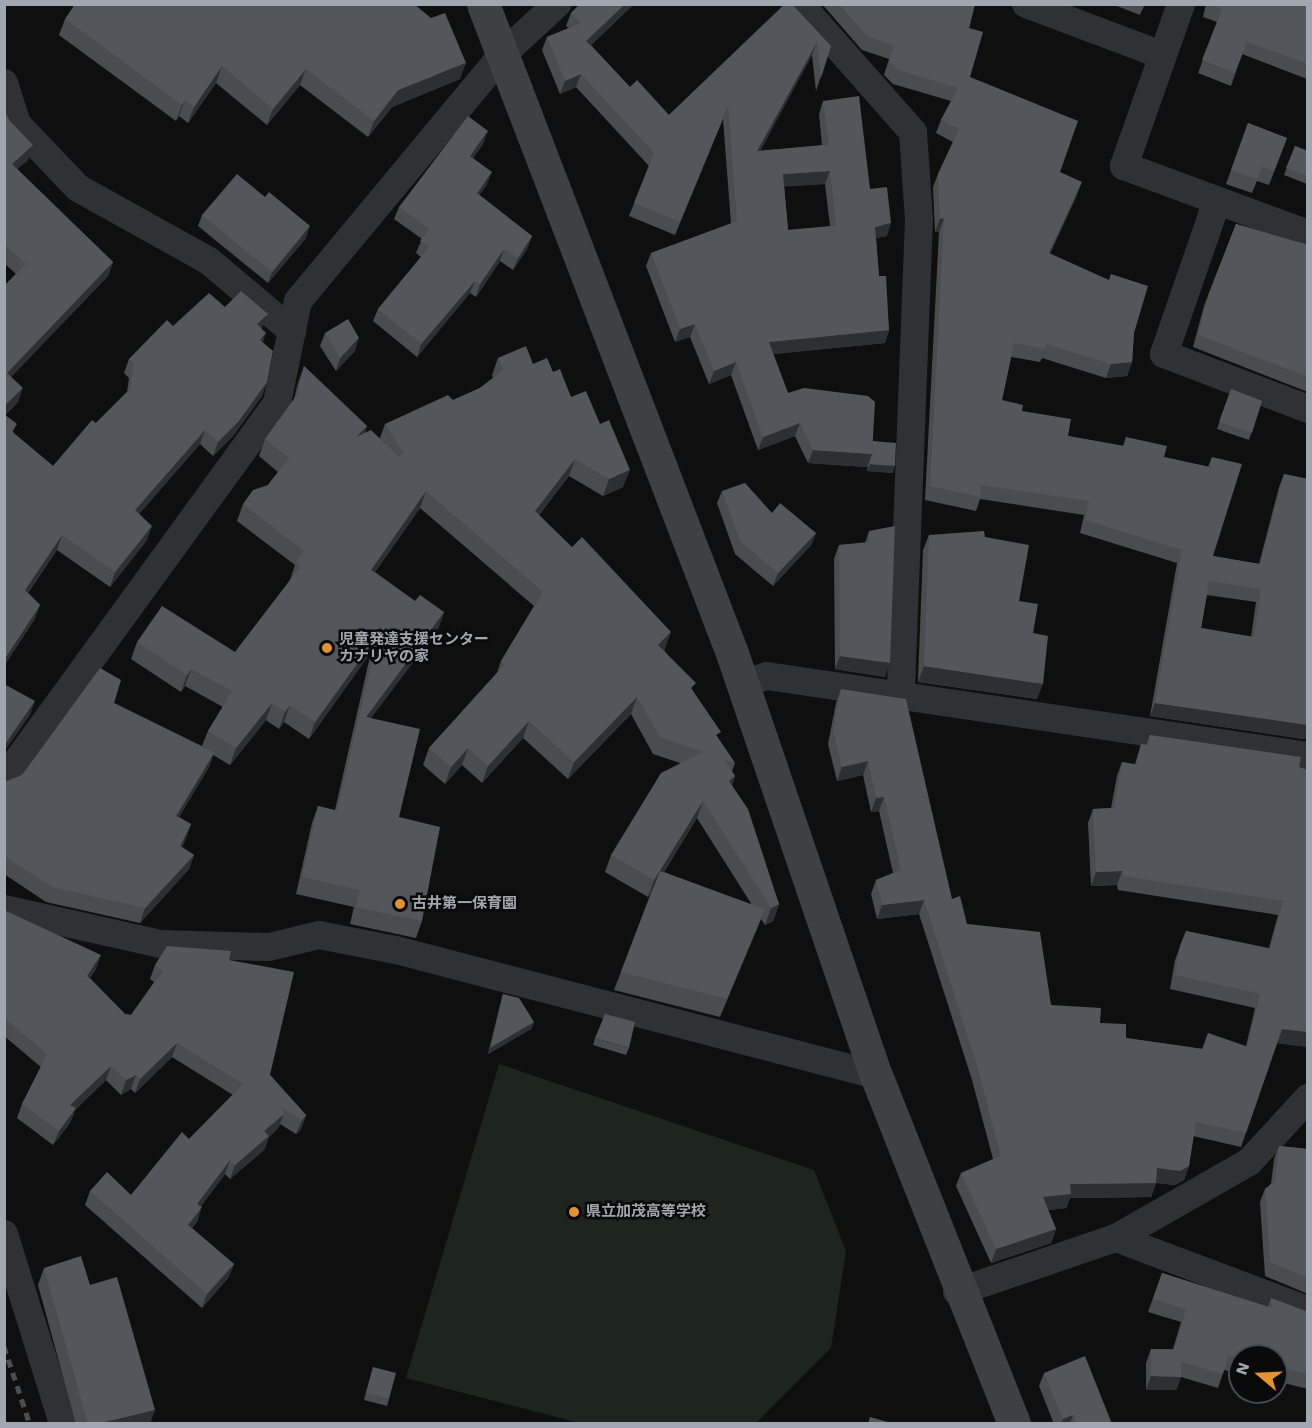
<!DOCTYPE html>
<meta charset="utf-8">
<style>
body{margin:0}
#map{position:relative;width:1312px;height:1428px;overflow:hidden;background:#0f0f10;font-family:"Work Sans","Noto Sans JP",sans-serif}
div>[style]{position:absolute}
.green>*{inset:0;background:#1e241e}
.street>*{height:28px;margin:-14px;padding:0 14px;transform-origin:14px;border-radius:14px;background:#303135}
.secondary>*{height:33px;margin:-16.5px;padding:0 16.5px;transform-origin:16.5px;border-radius:16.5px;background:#3e4144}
.rail>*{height:4.5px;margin-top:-2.25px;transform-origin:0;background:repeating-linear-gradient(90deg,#4b4e51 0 8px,transparent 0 14px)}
.wall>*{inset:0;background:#4a4c4f}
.shaded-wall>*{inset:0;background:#2e2f32}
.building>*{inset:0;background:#53565a}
.dots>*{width:16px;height:16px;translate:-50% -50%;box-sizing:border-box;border:3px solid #0a0a0b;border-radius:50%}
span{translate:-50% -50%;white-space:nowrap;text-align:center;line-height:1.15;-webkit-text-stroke:5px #0a0a0b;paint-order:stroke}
.poi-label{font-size:15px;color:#a1a7b0;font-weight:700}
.left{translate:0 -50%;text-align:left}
.frame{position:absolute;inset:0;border:6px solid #a1a7b0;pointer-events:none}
.north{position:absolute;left:1228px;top:1344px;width:60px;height:60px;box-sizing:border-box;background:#0a0a0b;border:2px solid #46494d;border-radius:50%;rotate:289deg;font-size:16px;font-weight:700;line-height:24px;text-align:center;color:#a1a7b0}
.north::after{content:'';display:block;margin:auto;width:21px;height:27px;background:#e29235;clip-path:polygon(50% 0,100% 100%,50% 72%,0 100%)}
</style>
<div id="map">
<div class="green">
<div style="clip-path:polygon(499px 1064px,814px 1170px,846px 1251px,831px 1348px,757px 1422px,580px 1423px,406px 1378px)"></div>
</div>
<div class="street">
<div style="left:800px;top:4px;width:171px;rotate:48.6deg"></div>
<div style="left:913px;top:132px;width:87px;rotate:86.1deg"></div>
<div style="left:919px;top:219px;width:476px;rotate:92.2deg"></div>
<div style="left:1026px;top:4px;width:145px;rotate:20.6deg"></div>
<div style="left:1181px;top:4px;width:172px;rotate:109.4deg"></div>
<div style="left:1124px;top:166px;width:196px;rotate:20.3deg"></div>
<div style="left:4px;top:83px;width:43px;rotate:72.4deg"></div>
<div style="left:17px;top:124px;width:88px;rotate:46.4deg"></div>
<div style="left:78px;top:188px;width:150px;rotate:29.1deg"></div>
<div style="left:209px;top:261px;width:109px;rotate:40.1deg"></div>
<div style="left:1217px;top:201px;width:162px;rotate:109.1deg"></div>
<div style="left:1164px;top:354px;width:154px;rotate:20.9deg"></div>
<div style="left:742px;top:684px;width:26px;rotate:-18deg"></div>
<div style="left:767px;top:676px;width:547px;rotate:8.41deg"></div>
<div style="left:4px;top:779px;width:465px;rotate:-54deg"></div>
<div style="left:277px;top:403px;width:104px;rotate:-78.4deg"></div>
<div style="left:298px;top:301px;width:321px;rotate:-50.3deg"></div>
<div style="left:503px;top:54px;width:74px;rotate:-42.8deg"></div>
<div style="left:4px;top:909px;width:160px;rotate:12.6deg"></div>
<div style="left:160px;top:944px;width:109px;rotate:1.6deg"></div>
<div style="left:269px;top:947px;width:51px;rotate:-13.5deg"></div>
<div style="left:319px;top:935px;width:78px;rotate:11deg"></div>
<div style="left:396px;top:950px;width:496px;rotate:14.6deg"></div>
<div style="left:4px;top:1234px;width:199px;rotate:72.7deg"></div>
<div style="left:1116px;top:1238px;width:205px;rotate:20.6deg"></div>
<div style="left:957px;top:1292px;width:168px;rotate:-18.8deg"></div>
<div style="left:1116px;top:1238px;width:153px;rotate:-29.7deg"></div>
<div style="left:1249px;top:1162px;width:87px;rotate:-47.3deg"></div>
</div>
<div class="secondary">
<div style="left:483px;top:4px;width:695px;rotate:69.01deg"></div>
<div style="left:732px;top:653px;width:446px;rotate:71.2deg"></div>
<div style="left:876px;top:1075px;width:375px;rotate:68.4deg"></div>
</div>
<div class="rail">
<div style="left:4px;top:1346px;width:82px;rotate:71.6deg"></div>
</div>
<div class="wall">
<div style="clip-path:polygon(evenodd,580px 4px,634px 4px,591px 45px,630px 87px,669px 115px,785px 4px,831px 46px,816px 91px,812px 55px,760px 151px,822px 145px,819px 114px,823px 101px,870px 189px,887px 236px,876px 238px,879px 276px,889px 330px,885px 343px,773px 354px,788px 393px,873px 441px,893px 473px,867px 471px,868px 465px,867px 467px,808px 463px,795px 436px,758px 450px,731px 375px,709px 384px,690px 337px,675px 342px,646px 266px,651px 253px,731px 224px,723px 119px,675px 235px,629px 216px,649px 166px,576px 87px,560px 94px,542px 50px,547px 37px,569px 28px,566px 26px,571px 13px,580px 4px,825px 184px,830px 226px,788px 230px,784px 186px,825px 184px)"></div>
<div style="clip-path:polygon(evenodd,822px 4px,975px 4px,969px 28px,970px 77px,1060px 172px,1077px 195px,1050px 254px,1134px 333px,1132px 362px,1127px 376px,1106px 378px,1042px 358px,1040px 362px,1011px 357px,1002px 400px,1068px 436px,1123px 446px,1126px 437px,1164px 457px,1208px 467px,1212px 457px,1213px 556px,1259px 564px,1279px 487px,1284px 474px,1308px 479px,1308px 738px,1303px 739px,1150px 716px,1177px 563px,1080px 533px,1084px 515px,980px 499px,976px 511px,925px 500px,939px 232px,935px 232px,933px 187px,938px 174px,953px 142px,936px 133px,941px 120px,951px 101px,893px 84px,884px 75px,889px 59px,862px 50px,822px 4px,1207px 595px,1256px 602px,1251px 637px,1201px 628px,1207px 595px)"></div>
<div style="clip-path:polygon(1112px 4px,1145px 4px,1140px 15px)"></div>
<div style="clip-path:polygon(1206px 4px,1308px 4px,1307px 79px,1242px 54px,1231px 86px,1198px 73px,1217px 22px,1203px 17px)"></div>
<div style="clip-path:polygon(65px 19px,460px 79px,392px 107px,368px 137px,300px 85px,267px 125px,216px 83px,188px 123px,179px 116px,176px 121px,59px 35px)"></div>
<div style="clip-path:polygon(4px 111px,28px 160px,17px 169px,113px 262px,108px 276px,11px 377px,18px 402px,5px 415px,14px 433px,53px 466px,127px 392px,129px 378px,124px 373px,129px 359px,173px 326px,225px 307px,268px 314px,261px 329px,267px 382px,262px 396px,233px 436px,213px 456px,200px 444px,139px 514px,147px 540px,110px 587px,57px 550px,28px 593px,40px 605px,34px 620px,4px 666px,4px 286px,16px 274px,4px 263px)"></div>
<div style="clip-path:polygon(1248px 123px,1287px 138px,1269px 185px,1257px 181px,1252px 193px,1226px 184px)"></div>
<div style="clip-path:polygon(483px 144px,473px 158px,487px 184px,479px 195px,532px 236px,527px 249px,513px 270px,500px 261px,476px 297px,470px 293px,417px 357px,373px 321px,378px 309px,421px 257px,416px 253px,422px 239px,394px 219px,399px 207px)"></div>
<div style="clip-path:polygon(1295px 146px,1308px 151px,1307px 184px,1284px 175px)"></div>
<div style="clip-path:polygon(265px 197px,306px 238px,268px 283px,198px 226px,202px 215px)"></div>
<div style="clip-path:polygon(1236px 224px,1308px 245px,1308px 392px,1193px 347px,1204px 306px)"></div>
<div style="clip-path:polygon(325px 333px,355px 351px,336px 371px,320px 346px)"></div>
<div style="clip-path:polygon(evenodd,498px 358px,533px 364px,553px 372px,571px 397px,623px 487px,603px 496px,569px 476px,539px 515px,665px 649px,664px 650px,693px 691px,718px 738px,735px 763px,732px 771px,735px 776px,732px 785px,779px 904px,773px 921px,765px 925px,761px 919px,720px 1017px,614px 990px,652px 890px,648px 897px,605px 872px,611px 855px,680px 763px,653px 754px,631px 714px,568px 779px,523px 738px,482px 783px,462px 765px,445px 784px,423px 765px,429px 748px,497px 673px,501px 661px,534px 606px,420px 508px,375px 572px,415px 601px,444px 612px,438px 629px,371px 718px,399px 817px,422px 921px,416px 938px,350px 924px,354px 907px,296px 894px,312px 823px,318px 806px,335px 810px,371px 652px,309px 739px,284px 722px,279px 729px,266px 720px,230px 765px,213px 755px,209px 767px,179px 817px,191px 824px,186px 838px,182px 847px,194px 855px,189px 869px,140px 923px,46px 902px,4px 874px,4px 779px,7px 781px,22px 775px,114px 703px,202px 746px,208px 731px,223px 707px,185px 686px,181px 692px,131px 659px,137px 642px,235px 652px,290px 580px,295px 565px,237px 521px,243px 504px,268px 485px,278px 472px,259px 456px,265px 439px,294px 399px,298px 383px,304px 366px,367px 426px,365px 433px,380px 438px,385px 424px,453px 400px,480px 388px,493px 378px,492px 375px,498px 358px,697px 818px,752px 905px,664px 872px,697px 818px)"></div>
<div style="clip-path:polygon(1231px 389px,1262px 401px,1249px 440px,1217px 429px)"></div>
<div style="clip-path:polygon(722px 491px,816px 533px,811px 545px,773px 586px,735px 554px,717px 503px)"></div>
<div style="clip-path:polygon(869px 531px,885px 677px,835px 669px,834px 559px,839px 545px,865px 543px)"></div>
<div style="clip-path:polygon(929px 535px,985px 537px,1019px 601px,1033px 633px,1037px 699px,918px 682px,923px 550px)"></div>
<div style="clip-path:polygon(841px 689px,952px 899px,967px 924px,1051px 1005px,1100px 1023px,1126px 1038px,1202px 1049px,1208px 1033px,1246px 1046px,1255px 1008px,1170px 989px,1175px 960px,1186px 931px,1269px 948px,1278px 915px,1118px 890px,1117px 885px,1091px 886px,1088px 823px,1093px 809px,1111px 808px,1117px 776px,1122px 762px,1135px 764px,1141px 744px,1146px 745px,1150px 735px,1308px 770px,1308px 1047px,1277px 1043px,1241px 1147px,1193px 1136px,1189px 1166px,1184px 1180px,1175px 1185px,1156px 1183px,1151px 1197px,1070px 1198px,1066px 1208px,1048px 1210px,1056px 1229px,1051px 1243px,991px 1263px,956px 1186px,961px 1173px,993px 1159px,972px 1080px,919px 914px,877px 919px,871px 894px,876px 880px,893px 873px,879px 811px,871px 812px,863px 775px,837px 781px,828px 744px,836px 703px)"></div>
<div style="clip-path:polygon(4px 910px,96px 969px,90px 978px,125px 1014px,131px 1015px,154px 982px,150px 979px,155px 965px,229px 960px,270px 1075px,306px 1115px,301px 1129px,296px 1134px,280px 1124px,278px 1128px,269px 1137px,264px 1150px,230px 1179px,225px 1174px,201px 1206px,197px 1222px,192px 1228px,234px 1264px,228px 1278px,202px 1308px,85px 1205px,90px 1191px,131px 1195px,189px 1139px,233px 1095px,172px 1057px,135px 1093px,131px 1089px,121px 1095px,106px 1080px,75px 1110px,70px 1123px,53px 1145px,17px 1118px,22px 1104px,41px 1067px,4px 1036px)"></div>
<div style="clip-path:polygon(503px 994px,534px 1022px,531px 1029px,488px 1054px,501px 1001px)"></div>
<div style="clip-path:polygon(595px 1038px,629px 1048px,626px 1055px,593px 1045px)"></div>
<div style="clip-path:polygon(1279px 1146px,1308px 1149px,1308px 1294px,1265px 1276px,1260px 1202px,1265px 1189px,1271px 1184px,1274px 1159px)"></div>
<div style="clip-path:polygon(44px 1268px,90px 1285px,150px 1424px,76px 1424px,38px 1285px)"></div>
<div style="clip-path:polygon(1162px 1273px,1268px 1307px,1271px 1298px,1308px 1312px,1308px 1389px,1276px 1381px,1276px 1356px,1240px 1356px,1240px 1374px,1224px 1370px,1218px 1388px,1181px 1377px,1176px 1390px,1146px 1390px,1146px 1363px,1151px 1349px,1173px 1349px,1181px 1322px,1148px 1312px)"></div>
<div style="clip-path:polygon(373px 1367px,389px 1399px,387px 1406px,364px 1400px)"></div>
<div style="clip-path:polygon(1044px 1373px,1112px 1424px,1054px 1424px,1039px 1386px)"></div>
</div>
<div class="shaded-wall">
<div style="clip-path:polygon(625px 4px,634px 4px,582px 54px,586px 41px)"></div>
<div style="clip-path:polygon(817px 42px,812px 55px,753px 164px,757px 151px)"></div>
<div style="clip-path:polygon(466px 63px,460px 79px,392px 107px,368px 137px,374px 121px,398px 90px)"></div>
<div style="clip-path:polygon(222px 66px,216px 83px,188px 123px,194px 107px)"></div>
<div style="clip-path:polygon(306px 69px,300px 85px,267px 125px,273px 109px)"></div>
<div style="clip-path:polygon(581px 74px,576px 87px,560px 94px,565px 81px)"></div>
<div style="clip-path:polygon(185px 100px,179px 116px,176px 121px,182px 105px)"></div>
<div style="clip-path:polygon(728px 106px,723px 119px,675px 235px,680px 222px)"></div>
<div style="clip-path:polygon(488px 131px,483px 144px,465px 168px,470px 156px)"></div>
<div style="clip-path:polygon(33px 145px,28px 160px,7px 178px,12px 164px)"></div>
<div style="clip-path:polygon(830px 171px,825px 184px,778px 187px,783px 174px)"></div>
<div style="clip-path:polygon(492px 172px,487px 184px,472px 206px,477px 193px)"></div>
<div style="clip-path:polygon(1082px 182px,1077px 195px,1044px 267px,1049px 253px)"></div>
<div style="clip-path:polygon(944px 218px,939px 232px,935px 232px,940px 219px)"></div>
<div style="clip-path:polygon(891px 223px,887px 236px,870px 240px,875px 227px)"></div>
<div style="clip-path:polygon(310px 226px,306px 238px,268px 283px,272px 272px)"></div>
<div style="clip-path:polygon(532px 236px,527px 249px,513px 270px,518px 258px)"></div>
<div style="clip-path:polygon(504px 249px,500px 261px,476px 297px,480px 284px)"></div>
<div style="clip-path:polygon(113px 262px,108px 276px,4px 384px,7px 373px)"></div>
<div style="clip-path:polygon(475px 281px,470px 293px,417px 357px,421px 344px)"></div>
<div style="clip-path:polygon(268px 314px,262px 328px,252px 339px,257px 324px)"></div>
<div style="clip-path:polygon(695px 324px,690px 337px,675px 342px,680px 329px)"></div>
<div style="clip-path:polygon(889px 330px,885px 343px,764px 355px,769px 342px)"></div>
<div style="clip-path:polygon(266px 333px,261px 348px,260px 340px)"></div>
<div style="clip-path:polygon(359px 338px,355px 351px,336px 371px,340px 358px)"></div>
<div style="clip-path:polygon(736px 362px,731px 375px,709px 384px,714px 371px)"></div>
<div style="clip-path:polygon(1132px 362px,1127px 376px,1106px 378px,1111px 364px)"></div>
<div style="clip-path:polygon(267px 382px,262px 396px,233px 436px,213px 456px,218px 442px)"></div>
<div style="clip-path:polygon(23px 388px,18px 402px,4px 415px,4px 406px)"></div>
<div style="clip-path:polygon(800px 423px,795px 436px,758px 450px,763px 437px)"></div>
<div style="clip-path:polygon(367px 426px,361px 443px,356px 437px)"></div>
<div style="clip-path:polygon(205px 430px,200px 444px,130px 524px,135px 510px)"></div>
<div style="clip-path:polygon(813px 450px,872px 454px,867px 467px,808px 463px)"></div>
<div style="clip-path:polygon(575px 459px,569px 476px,528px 528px,535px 511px)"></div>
<div style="clip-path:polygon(870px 464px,895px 466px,893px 473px,867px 471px)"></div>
<div style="clip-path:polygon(630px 470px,623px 487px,603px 496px,609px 479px)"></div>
<div style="clip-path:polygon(426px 491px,420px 508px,364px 587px,371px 570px)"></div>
<div style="clip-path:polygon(152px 526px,147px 540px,110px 587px,115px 572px)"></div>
<div style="clip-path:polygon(816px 533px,811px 545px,773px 586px,778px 573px)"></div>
<div style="clip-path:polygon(62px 535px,57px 550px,20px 604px,25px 590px)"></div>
<div style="clip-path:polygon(40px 605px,34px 620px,4px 666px,4px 660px)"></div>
<div style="clip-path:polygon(444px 612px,438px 629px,359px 734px,366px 717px)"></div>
<div style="clip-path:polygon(671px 632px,665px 649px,652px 662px,658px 645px)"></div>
<div style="clip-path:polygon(378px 635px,371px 652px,309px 739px,315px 722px)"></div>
<div style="clip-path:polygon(840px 656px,890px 663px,885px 677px,835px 669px)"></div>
<div style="clip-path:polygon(924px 666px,1043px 684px,1037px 699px,918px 682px)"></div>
<div style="clip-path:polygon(191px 669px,185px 686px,181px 692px,187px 675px)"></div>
<div style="clip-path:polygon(637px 697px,631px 714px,568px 779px,574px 762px)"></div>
<div style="clip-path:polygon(35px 701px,30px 715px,4px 752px,4px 746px)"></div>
<div style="clip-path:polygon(272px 703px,266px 720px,230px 765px,236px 748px)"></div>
<div style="clip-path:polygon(1155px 703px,1308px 725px,1308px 738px,1303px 739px,1150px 716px)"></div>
<div style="clip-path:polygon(290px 705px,284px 722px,279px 729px,285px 712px)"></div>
<div style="clip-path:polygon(529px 721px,523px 738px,482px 783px,488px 766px)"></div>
<div style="clip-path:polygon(468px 748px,462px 765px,445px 784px,451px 767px)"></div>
<div style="clip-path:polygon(214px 753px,209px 767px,171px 830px,176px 816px)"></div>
<div style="clip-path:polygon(868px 761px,863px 775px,837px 781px,842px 767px)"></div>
<div style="clip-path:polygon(735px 776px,729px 793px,729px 781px)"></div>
<div style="clip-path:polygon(884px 797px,879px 811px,871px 812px,876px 798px)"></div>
<div style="clip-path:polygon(703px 801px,697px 818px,648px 897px,654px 880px)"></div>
<div style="clip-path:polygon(191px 824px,186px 838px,175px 860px,180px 846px)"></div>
<div style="clip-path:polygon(194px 855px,189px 869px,140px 923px,145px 908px)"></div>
<div style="clip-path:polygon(1122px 871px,1117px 885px,1091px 886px,1096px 872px)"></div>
<div style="clip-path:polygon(924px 900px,919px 914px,877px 919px,882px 905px)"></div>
<div style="clip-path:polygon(779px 904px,773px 921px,765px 925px,771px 908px)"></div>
<div style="clip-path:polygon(765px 909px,758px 927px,720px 1017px,727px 999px)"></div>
<div style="clip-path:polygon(101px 955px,96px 969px,82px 990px,87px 976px)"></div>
<div style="clip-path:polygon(534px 1022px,531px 1029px,488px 1054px,491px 1047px)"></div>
<div style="clip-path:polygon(1282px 1029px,1308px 1032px,1308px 1047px,1277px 1043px)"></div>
<div style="clip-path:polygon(177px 1043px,172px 1057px,135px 1093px,140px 1079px)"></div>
<div style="clip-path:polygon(111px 1066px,106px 1080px,75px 1110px,70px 1123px,53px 1145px,59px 1131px,70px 1105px)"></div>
<div style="clip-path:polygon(136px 1075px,131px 1089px,121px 1095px,126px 1080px)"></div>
<div style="clip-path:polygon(284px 1114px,278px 1128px,269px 1137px,264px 1150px,230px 1179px,235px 1165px,264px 1131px)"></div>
<div style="clip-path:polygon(306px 1115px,301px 1129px,296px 1134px,302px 1120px)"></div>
<div style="clip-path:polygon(230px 1160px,225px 1174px,192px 1218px,197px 1204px)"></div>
<div style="clip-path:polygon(1189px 1166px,1184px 1180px,1175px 1185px,1152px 1182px,1157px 1168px)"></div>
<div style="clip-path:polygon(1156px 1183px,1151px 1197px,1070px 1198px,1066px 1208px,1038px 1211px,1043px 1197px,1070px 1184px)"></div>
<div style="clip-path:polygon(202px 1207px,197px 1222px,183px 1239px,188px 1225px)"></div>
<div style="clip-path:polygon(1056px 1229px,1051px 1243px,991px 1263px,996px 1249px)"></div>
<div style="clip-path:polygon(234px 1264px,228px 1278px,202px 1308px,207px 1294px)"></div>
<div style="clip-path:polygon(1151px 1376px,1181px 1377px,1176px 1390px,1146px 1390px)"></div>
<div style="clip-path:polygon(155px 1410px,150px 1424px,96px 1424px)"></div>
<div style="clip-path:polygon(1073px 1415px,1070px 1424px,1061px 1424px,1063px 1419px)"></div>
</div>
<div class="building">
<div style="clip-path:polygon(75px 4px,414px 4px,431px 18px,445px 13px,466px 63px,398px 90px,374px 121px,306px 69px,273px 109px,222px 66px,194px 107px,185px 100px,182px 105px,65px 19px)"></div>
<div style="clip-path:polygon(evenodd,580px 4px,625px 4px,586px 41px,630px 87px,637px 80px,669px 115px,785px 4px,792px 4px,831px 46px,821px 78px,817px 42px,757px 151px,829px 145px,823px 101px,859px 96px,870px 189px,887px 187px,891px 223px,875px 227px,879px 276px,886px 276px,889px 330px,769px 342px,788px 393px,804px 388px,868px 396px,875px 402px,872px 454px,813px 450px,800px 423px,763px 437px,736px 362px,714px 371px,695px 324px,680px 329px,651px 253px,737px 221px,728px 106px,680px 222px,634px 203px,654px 153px,581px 74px,565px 81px,547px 37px,581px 23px,571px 13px,580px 4px,830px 171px,836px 226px,788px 230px,783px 174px,830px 171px)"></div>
<div style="clip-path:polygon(evenodd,839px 4px,975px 4px,969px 28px,983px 32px,970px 77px,1078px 121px,1060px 172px,1082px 182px,1049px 253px,1109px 280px,1111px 274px,1148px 286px,1134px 333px,1132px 362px,1111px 364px,1046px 344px,1045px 349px,1014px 343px,1002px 400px,1023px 405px,1022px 411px,1071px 419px,1068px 436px,1124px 446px,1126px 437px,1167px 446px,1164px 457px,1210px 467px,1212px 457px,1242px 464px,1213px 556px,1260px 564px,1284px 474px,1308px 479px,1308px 725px,1155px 703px,1182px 550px,1085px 520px,1089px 501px,980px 485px,981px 497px,930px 486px,944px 218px,940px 219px,938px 174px,959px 129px,941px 120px,958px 88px,898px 70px,889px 61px,894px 46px,867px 36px,839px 4px,1209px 581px,1261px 589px,1254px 637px,1201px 628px,1209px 581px)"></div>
<div style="clip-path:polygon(1210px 4px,1308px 4px,1308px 64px,1247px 42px,1235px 73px,1202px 60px,1222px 9px)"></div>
<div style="clip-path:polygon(4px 111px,10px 121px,33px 145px,12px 164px,113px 262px,7px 373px,23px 388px,4px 406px,4px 286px,26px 264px,4px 244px)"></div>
<div style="clip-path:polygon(468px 116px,488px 131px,470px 156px,492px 172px,477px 193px,532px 236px,518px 258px,504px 249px,480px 284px,475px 281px,421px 344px,378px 309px,429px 247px,420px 241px,429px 229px,399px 207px)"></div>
<div style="clip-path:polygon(1248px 123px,1287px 138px,1274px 171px,1262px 167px,1257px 179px,1231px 170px)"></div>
<div style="clip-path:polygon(1295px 146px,1308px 151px,1308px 176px,1286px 168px)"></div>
<div style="clip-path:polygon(237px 174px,265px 197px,269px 192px,310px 226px,272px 272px,202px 215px)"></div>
<div style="clip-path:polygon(1236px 224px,1308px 245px,1308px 377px,1198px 335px,1209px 293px)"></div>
<div style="clip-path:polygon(241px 291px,268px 314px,257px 324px,266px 333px,260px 340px,273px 351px,267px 382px,238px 422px,218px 442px,205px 430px,135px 510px,152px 526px,115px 572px,62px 535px,25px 590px,40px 605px,4px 660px,4px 414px,17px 424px,12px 432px,53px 466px,92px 420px,96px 423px,130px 389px,134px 363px,129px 359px,167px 320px,173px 326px,209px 293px,225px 307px)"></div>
<div style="clip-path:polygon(348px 319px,359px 338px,340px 358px,325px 333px)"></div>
<div style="clip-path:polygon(526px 346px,533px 364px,547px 358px,553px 372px,560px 369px,571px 397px,586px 391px,600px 424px,609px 420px,630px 470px,609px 479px,575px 459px,535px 511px,572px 547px,582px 537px,671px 632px,658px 645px,696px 683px,691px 688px,721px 732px,716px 735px,735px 763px,724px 759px,735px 776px,729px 781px,748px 809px,779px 904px,771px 908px,703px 801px,654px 880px,611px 855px,661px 773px,703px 752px,660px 737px,637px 697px,574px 762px,529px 721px,488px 766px,468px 748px,451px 767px,429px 748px,504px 665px,501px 661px,543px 592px,426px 491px,371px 570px,415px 601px,420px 595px,444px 612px,366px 717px,420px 729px,399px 817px,440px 827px,422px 921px,356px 907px,360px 890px,302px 877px,318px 806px,337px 811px,378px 635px,315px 722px,290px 705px,285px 712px,272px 703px,236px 748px,208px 731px,232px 691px,191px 669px,187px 675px,137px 642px,162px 606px,235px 652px,301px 566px,296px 563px,304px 551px,243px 504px,253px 490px,268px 485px,289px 458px,265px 439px,297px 395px,304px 366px,367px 426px,356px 437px,371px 430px,399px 457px,403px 453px,385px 424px,448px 395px,453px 400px,480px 388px,503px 370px,498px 358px)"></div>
<div style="clip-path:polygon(1231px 389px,1262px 401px,1252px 433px,1219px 422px)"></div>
<div style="clip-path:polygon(873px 441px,896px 443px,895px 466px,870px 464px,872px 454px)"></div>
<div style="clip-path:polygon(745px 483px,772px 513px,780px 503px,816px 533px,778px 573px,740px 541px,722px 491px)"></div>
<div style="clip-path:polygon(895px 526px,890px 663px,840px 656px,839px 545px,869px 542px,869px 531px)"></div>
<div style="clip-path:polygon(984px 531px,985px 537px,1029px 545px,1019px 601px,1038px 604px,1033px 633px,1048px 636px,1043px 684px,924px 666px,929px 535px)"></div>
<div style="clip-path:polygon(100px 668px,121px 680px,114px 703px,214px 753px,176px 816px,191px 824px,180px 846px,194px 855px,145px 908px,52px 887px,4px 856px,4px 779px,7px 781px,22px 775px)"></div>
<div style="clip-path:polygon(4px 684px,35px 701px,4px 746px)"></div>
<div style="clip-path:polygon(841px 689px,906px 699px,952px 899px,960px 896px,967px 924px,1040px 932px,1051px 1005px,1101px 1008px,1100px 1023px,1126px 1024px,1126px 1038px,1203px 1049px,1208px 1033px,1247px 1047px,1260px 994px,1175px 975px,1180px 946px,1186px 931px,1270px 949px,1283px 901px,1123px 876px,1122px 871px,1096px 872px,1093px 809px,1114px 808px,1122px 762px,1136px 765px,1141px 744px,1148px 745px,1150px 735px,1301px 757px,1299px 767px,1308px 770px,1308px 1032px,1282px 1029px,1246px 1133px,1196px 1122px,1189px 1166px,1180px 1171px,1157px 1168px,1156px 1183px,1070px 1184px,1071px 1194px,1043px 1197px,1056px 1229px,996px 1249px,961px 1173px,1001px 1156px,977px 1066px,924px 900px,882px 905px,876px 880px,901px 870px,884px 797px,876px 798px,868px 761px,842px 767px,833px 730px)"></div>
<div style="clip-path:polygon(660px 871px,765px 909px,727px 999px,621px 972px)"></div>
<div style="clip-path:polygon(4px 910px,101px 955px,87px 976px,125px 1014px,131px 1015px,163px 971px,155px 965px,167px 946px,231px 951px,229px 960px,294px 972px,270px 1075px,306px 1115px,302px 1120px,282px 1108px,284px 1114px,264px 1131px,269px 1136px,235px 1165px,230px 1160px,197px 1204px,202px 1207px,188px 1225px,234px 1264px,207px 1294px,90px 1191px,107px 1172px,131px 1195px,182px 1132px,189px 1139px,243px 1084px,177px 1043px,140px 1079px,136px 1075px,126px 1080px,111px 1066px,70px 1105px,76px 1108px,59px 1131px,22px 1104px,47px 1054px,4px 1018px)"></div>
<div style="clip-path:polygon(503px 994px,519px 998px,534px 1022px,491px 1047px)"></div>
<div style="clip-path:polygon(605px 1014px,635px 1022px,629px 1048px,595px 1038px)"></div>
<div style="clip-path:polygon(1279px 1146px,1308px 1149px,1308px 1278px,1270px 1262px,1265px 1189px,1275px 1181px)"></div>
<div style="clip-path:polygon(81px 1256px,90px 1285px,117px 1277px,155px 1410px,96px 1424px,88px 1424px,44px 1268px)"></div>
<div style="clip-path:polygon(1162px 1273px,1272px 1308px,1271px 1298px,1308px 1312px,1308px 1374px,1276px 1367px,1276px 1356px,1240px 1356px,1240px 1359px,1228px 1356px,1223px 1374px,1181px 1362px,1181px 1377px,1151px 1376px,1151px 1349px,1174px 1350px,1186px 1309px,1153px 1299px)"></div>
<div style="clip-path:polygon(1085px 1356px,1112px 1424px,1077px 1424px,1073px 1415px,1063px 1419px,1044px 1373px)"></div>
<div style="clip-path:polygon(373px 1367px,396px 1373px,389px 1399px,366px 1393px)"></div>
<div style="clip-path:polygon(870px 1417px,895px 1424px,868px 1424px)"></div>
</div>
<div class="dots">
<div style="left:327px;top:648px;background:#e29235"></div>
<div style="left:400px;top:904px;background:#e29235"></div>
<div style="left:574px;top:1212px;background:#e29235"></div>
</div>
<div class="poi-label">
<span class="left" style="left:339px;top:648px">児童発達支援センター<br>カナリヤの家</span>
<span class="left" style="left:412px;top:904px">古井第一保育園</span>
<span class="left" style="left:586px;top:1212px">県立加茂高等学校</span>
</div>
<div class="frame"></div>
<div class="north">N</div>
</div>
